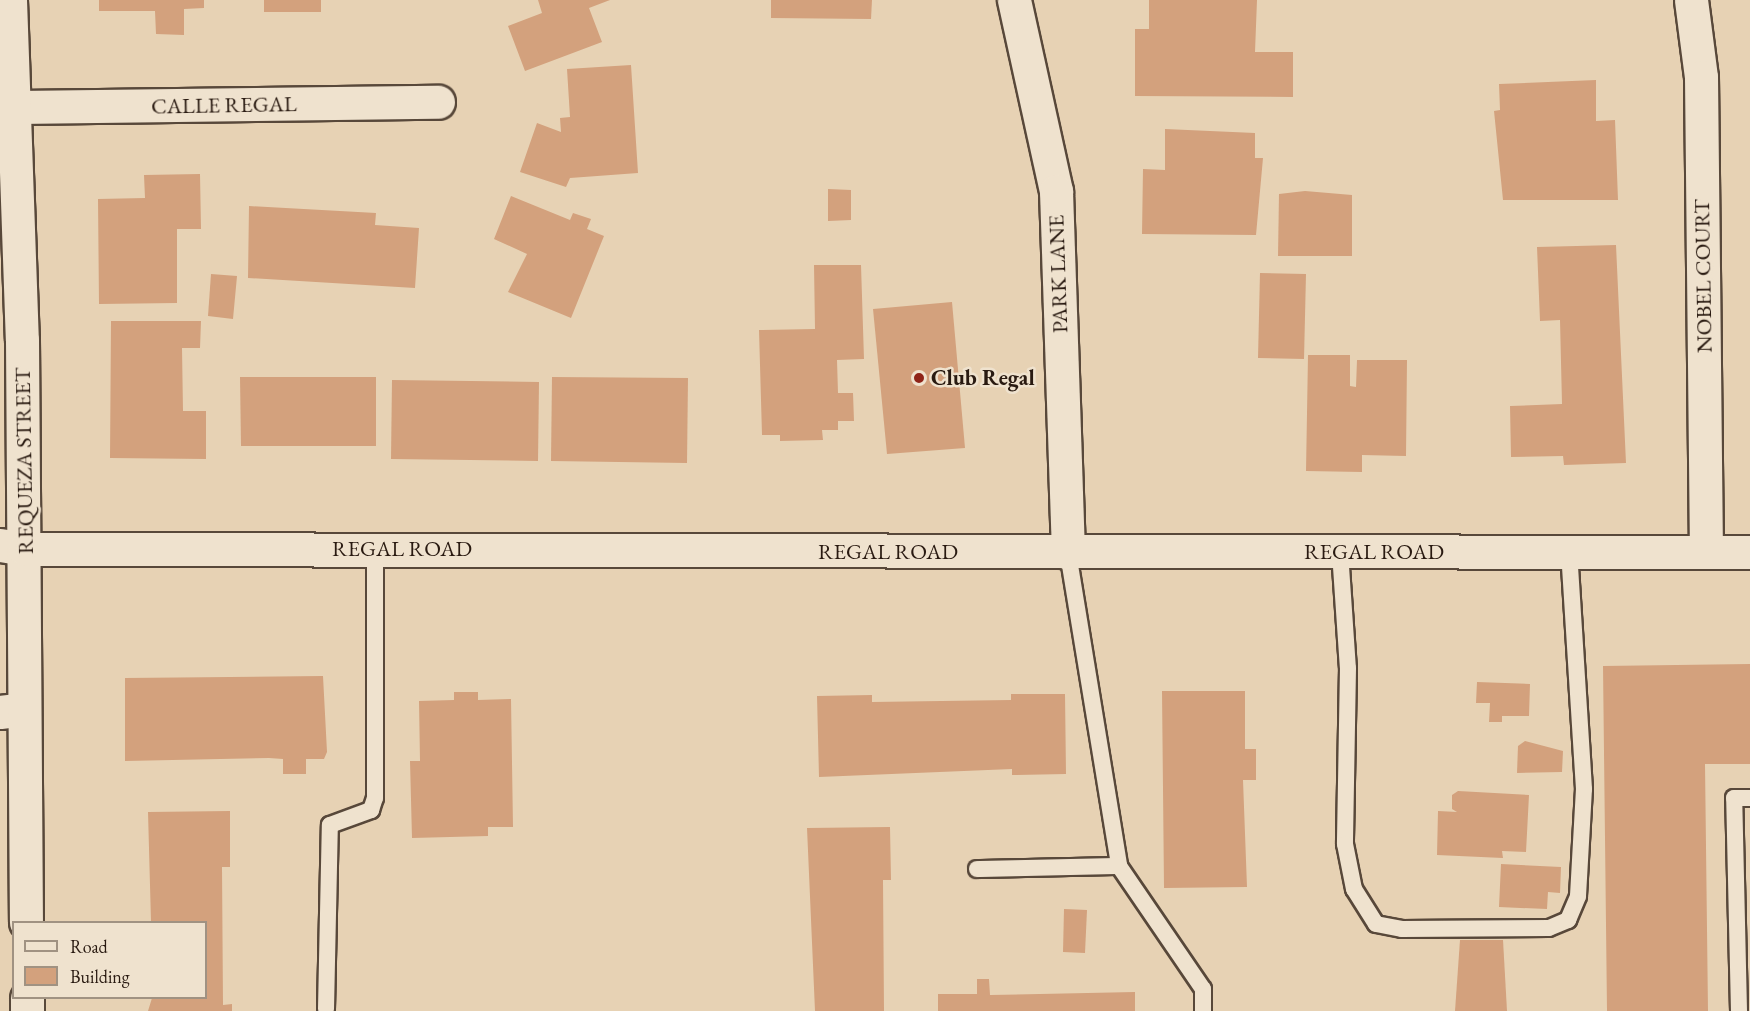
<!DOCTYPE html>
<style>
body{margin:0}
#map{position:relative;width:1750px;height:1011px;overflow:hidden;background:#e7d2b4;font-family:"EB Garamond",serif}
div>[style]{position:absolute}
.building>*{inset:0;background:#d3a17d}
.roads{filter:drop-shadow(2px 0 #58483a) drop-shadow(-2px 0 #58483a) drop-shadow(0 2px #58483a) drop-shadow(0 -2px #58483a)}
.lane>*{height:16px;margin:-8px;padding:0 8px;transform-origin:8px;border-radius:8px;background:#efe2ce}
.street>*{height:33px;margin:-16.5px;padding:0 16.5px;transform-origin:16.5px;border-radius:16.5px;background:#efe2ce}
.secondary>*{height:33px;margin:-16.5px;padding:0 16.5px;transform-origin:16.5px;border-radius:16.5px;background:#efe2ce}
.dots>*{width:16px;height:16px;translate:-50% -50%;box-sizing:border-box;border:3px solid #efe2ce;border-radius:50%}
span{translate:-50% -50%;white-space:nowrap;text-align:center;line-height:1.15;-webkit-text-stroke:5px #efe2ce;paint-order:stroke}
.street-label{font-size:22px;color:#291a11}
.poi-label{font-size:22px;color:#291a11;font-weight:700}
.left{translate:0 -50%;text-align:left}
.legend{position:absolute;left:12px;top:921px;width:195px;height:78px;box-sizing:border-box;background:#efe2ce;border:2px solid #a09282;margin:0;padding:8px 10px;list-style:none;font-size:18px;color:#291a11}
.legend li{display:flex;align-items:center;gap:12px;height:30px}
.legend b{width:30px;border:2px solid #a09282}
</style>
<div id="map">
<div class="building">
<div style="clip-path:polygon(99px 0,204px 0,204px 8px,184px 9px,184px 35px,156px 34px,155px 11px,99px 11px)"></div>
<div style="clip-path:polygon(264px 0,321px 0,321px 12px,264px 12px)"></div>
<div style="clip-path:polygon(538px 0,610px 0,589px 8px,602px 42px,525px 71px,508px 26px,542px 13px)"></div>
<div style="clip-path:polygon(771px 0,872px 0,871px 19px,771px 18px)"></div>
<div style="clip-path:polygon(1149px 0,1257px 0,1255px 52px,1293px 52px,1293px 97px,1135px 96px,1135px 29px,1149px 29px)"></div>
<div style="clip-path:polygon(631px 65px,638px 173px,570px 178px,566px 187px,520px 172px,537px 123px,561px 132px,560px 118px,570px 117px,567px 69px)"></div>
<div style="clip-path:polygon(1596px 80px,1596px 121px,1615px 120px,1618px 200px,1503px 200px,1494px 111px,1500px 110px,1499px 84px)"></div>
<div style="clip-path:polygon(1165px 129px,1255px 133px,1255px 158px,1263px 158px,1256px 235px,1142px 234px,1143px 169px,1165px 170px)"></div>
<div style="clip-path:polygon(200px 174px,201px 229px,177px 229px,177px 303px,99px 304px,98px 199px,145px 198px,144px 175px)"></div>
<div style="clip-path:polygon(828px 189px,851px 190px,851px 220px,828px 221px)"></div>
<div style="clip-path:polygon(1305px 191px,1352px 195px,1352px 256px,1278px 256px,1279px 194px)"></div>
<div style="clip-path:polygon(511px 196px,570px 220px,573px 213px,591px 219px,587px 229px,604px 236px,571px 318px,508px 292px,527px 254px,494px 239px)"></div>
<div style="clip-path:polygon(249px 206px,376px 213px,375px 225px,419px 228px,415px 288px,248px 278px)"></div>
<div style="clip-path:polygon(1616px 245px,1626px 463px,1564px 465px,1563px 456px,1511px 457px,1510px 406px,1562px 404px,1560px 320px,1540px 321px,1537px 247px)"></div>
<div style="clip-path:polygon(814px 265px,861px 265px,864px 359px,837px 360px,838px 393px,853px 393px,854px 421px,838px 421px,838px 430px,822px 430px,823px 440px,780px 441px,780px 435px,762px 435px,759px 330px,815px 329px)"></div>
<div style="clip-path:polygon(1260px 273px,1306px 274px,1304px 359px,1258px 358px)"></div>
<div style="clip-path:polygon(211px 274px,237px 276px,233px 319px,208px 316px)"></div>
<div style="clip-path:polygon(952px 302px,965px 448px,887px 454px,873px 309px)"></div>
<div style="clip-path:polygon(111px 321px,201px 321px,200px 348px,182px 348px,183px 411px,206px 411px,206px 459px,110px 458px)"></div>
<div style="clip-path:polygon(1308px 355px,1350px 355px,1350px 386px,1356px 387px,1357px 360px,1407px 360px,1406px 456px,1362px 455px,1362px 472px,1306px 471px)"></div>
<div style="clip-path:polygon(240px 377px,376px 377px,376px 446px,241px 446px)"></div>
<div style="clip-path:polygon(552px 377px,688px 378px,687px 463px,551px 461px)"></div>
<div style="clip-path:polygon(392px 380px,539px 382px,538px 461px,391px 459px)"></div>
<div style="clip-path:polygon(1750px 664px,1750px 764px,1705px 764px,1708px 1011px,1607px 1011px,1603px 666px)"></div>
<div style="clip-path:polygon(323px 676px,327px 752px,324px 759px,306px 759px,306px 774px,283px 774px,283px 759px,269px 758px,125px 761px,125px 678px)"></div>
<div style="clip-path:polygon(1477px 682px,1530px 684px,1529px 716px,1502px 716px,1502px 722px,1489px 722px,1490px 703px,1476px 703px)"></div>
<div style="clip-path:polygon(1162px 691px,1245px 691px,1245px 749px,1256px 749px,1256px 780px,1243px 780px,1247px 887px,1164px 888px)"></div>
<div style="clip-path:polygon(454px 692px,478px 692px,478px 700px,511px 699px,513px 827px,488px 827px,488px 836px,412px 838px,410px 761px,420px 761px,419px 701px,454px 700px)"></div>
<div style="clip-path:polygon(1011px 694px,1065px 694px,1066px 774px,1012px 775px,1012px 769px,819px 777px,817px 696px,872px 695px,872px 702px,1011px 700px)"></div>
<div style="clip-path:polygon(1525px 741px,1563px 751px,1562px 772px,1517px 773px,1518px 746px)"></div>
<div style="clip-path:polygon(1458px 791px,1529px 795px,1526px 852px,1502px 851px,1503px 858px,1437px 855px,1438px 811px,1457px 812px,1452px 809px,1452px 795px)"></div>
<div style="clip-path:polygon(230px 811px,230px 867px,222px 867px,223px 1005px,232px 1004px,232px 1011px,148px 1011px,152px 998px,206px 998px,206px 922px,151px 922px,148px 812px)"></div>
<div style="clip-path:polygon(890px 827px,891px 880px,883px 880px,884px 1011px,815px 1011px,807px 828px)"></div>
<div style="clip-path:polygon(1501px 864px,1561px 867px,1560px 893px,1548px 892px,1547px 909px,1499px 907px)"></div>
<div style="clip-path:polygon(1064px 909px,1087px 910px,1085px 953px,1063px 952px)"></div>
<div style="clip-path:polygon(1460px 940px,1503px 940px,1507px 1011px,1455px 1011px)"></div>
<div style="clip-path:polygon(977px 979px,989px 979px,990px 995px,1135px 992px,1135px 1011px,938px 1011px,938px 994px,977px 994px)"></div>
</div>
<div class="roads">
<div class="lane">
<div style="left:1340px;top:552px;width:116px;rotate:86.1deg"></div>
<div style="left:1348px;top:668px;width:176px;rotate:91deg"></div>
<div style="left:1345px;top:844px;width:46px;rotate:78.7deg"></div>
<div style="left:1354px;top:889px;width:41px;rotate:57.8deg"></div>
<div style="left:1376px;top:924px;width:26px;rotate:11deg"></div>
<div style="left:1402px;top:929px;width:147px;rotate:-0.4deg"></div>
<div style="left:1549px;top:928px;width:21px;rotate:-23deg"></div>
<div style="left:1568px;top:920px;width:26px;rotate:-67deg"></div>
<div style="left:1578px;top:896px;width:107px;rotate:-86.8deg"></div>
<div style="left:1584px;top:789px;width:237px;rotate:-93.6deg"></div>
<div style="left:1068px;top:553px;width:317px;rotate:80.7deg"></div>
<div style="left:1119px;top:866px;width:149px;rotate:55.7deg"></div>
<div style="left:1203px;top:989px;width:22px;rotate:90deg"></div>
<div style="left:977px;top:869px;width:142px;rotate:-1.2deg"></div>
<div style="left:326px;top:1009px;width:184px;rotate:-88.8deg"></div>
<div style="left:330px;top:825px;width:44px;rotate:-20.1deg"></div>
<div style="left:371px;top:810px;width:13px;rotate:-72deg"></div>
<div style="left:375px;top:798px;width:249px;rotate:-90deg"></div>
<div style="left:1739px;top:1011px;width:213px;rotate:-91.3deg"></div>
<div style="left:1734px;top:798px;width:16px"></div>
</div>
<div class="street">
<div style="left:1014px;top:0;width:196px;rotate:77.6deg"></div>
<div style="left:1056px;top:191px;width:362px;rotate:88.1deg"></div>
<div style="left:1691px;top:0;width:78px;rotate:82.6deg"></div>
<div style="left:1701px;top:77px;width:475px;rotate:89.4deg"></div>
<div style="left:11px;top:107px;width:427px;rotate:-0.7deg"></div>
<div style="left:0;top:545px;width:25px;rotate:9deg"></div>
<div style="left:0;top:712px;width:24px;rotate:-7deg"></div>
</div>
<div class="secondary">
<div style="left:10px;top:0;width:340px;rotate:88deg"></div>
<div style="left:22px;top:340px;width:582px;rotate:89.61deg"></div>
<div style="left:25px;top:549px;width:1725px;rotate:0.1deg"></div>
<div style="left:27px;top:998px;width:13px;rotate:90deg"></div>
</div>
</div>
<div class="dots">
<div style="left:919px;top:378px;background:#8f2418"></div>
</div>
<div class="street-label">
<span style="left:224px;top:105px;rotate:-1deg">CALLE REGAL</span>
<span style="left:1058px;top:274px;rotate:-92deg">PARK LANE</span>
<span style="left:1703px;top:276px;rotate:-91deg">NOBEL COURT</span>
<span style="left:24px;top:461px;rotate:-91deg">REQUEZA STREET</span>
<span style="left:402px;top:549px">REGAL ROAD</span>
<span style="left:888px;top:552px">REGAL ROAD</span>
<span style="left:1374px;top:552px">REGAL ROAD</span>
</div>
<div class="poi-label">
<span class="left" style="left:931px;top:378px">Club Regal</span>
</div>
<ul class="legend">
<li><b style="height:8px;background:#efe2ce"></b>Road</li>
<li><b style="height:16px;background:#d3a17d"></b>Building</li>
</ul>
</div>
